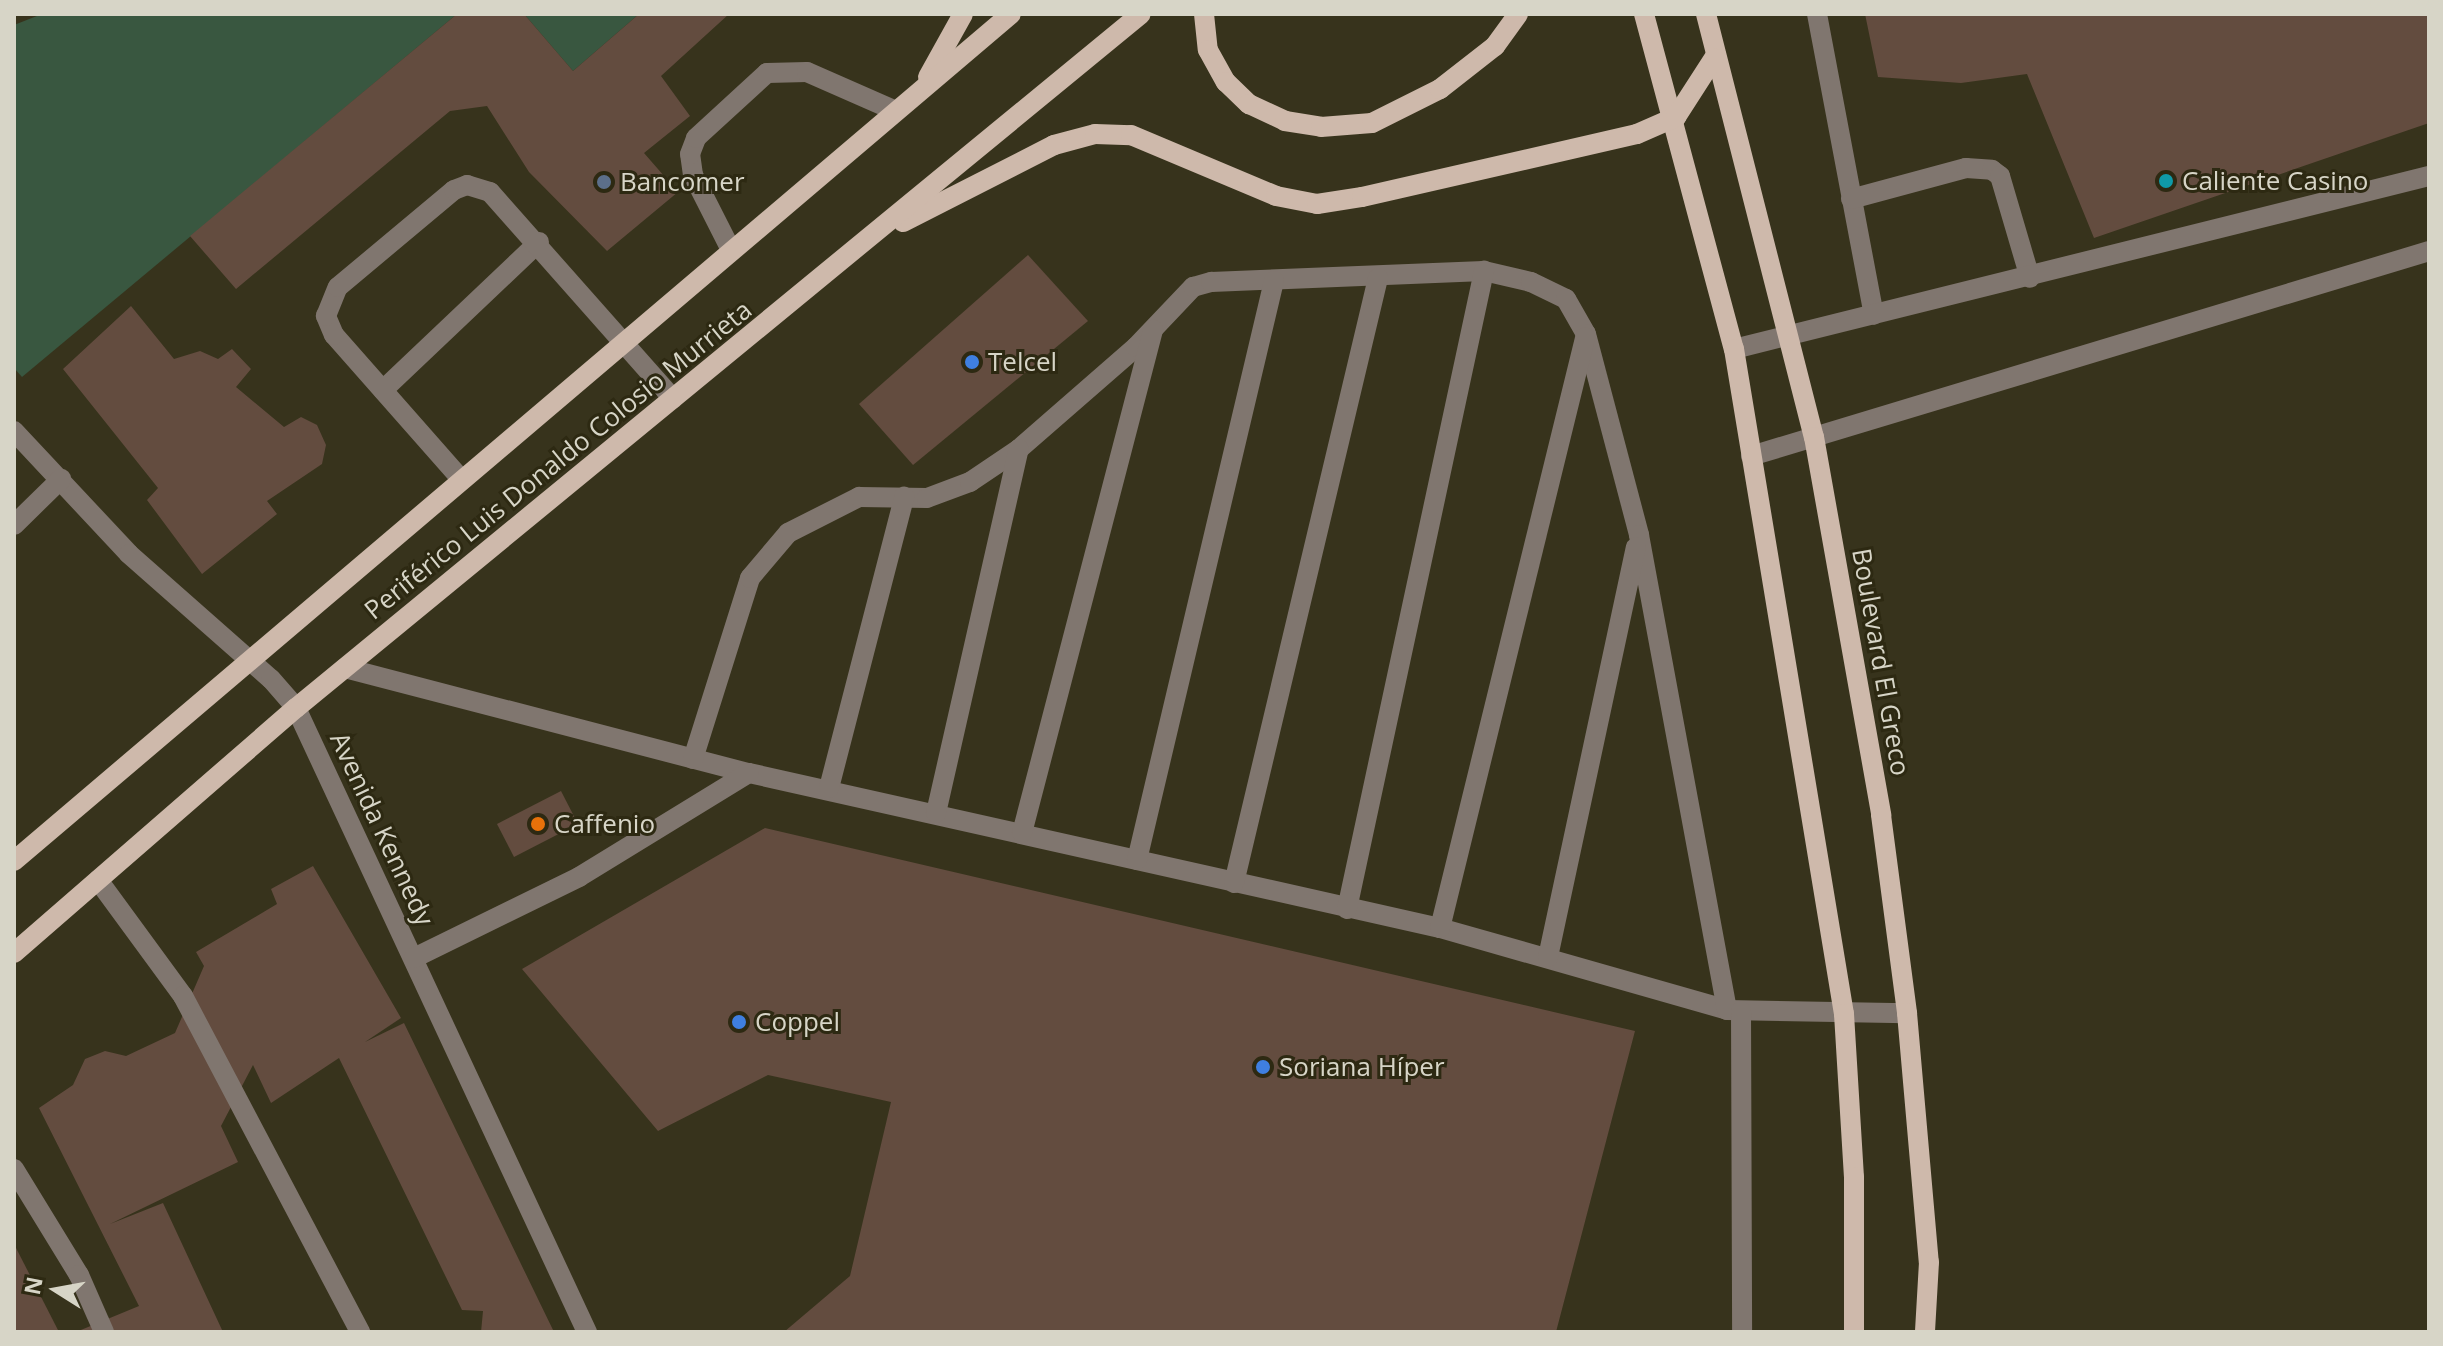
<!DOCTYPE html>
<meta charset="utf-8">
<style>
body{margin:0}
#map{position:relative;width:2443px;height:1346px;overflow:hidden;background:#37331c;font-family:"Open Sans",sans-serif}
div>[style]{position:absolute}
.green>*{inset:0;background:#395740}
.building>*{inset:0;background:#634c3f}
.minor>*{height:20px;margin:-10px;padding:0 10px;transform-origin:10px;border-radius:10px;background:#80766f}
.major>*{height:20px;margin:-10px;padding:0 10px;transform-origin:10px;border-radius:10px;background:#ceb9ab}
.dots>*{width:22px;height:22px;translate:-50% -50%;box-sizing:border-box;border:4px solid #2d2912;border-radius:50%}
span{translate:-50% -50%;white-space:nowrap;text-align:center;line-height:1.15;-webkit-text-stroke:6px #2d2912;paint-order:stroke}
.poi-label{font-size:26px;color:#d7d5c7}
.left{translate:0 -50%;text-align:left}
.street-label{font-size:26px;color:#d7d5c7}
.frame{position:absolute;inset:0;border:16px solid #d7d5c7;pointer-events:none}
.north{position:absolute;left:16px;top:1250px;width:80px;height:80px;-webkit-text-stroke:6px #2d2912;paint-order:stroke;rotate:281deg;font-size:22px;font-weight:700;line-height:32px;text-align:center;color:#d7d5c7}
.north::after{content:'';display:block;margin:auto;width:28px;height:36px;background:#d7d5c7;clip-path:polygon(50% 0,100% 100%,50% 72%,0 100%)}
</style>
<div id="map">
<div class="green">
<div style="clip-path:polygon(42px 14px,457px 14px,22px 377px,14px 368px,14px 25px)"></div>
<div style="clip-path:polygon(524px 14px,639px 14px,573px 71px)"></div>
</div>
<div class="building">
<div style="clip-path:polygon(457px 14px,524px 14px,573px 71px,639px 14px,729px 14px,661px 76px,690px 116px,644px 153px,678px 192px,607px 251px,529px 172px,487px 106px,450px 111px,236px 289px,190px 236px)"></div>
<div style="clip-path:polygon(1865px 14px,2429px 14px,2429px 123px,2094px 238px,2027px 74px,1961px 83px,1878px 77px)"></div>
<div style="clip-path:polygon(1028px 255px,1088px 321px,913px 465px,859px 404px)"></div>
<div style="clip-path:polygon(131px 306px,174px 359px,200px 351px,218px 359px,232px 349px,251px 369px,236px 387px,284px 427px,301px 417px,317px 425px,326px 445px,322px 464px,267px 501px,277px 514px,202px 574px,147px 500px,158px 488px,63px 369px)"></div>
<div style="clip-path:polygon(561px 791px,578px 824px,514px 857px,497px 824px)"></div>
<div style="clip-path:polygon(765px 828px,1635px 1031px,1556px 1332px,784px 1332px,850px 1276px,891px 1102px,768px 1075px,658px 1131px,522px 969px)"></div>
<div style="clip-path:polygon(313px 866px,401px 1018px,365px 1042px,404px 1023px,554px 1332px,481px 1332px,483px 1311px,462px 1310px,339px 1058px,271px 1103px,253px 1065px,221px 1126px,238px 1162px,110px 1224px,163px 1203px,223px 1332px,76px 1332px,139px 1306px,39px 1108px,73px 1085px,85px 1059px,105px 1051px,126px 1056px,175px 1033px,204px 966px,196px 952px,277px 904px,271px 889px)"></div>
<div style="clip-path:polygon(14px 1244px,59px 1332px,14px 1332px)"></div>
</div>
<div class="minor">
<div style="left:1817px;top:14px;width:306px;rotate:79.3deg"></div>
<div style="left:1851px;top:199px;width:119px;rotate:-15.1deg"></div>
<div style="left:1966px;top:168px;width:26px;rotate:4deg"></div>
<div style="left:1992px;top:170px;width:10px;rotate:37deg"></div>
<div style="left:2000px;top:176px;width:106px;rotate:73.6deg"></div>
<div style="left:731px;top:250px;width:84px;rotate:-116.9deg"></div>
<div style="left:693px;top:175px;width:21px;rotate:-98deg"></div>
<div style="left:690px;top:154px;width:17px;rotate:-69deg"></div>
<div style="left:696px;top:138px;width:96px;rotate:-42.5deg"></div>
<div style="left:767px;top:73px;width:40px;rotate:-1.4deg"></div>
<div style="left:807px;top:72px;width:97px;rotate:23.7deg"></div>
<div style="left:1734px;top:349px;width:716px;rotate:-13.98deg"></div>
<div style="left:383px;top:390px;width:215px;rotate:-43.5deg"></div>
<div style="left:14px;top:431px;width:168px;rotate:46.9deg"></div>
<div style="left:129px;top:554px;width:189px;rotate:41.4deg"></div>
<div style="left:271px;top:679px;width:38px;rotate:49deg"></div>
<div style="left:296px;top:708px;width:689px;rotate:65deg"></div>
<div style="left:1751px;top:456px;width:708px;rotate:-16.82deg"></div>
<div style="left:461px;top:479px;width:192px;rotate:-131.4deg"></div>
<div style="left:334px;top:335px;width:21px;rotate:-113deg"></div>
<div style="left:326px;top:316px;width:31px;rotate:-68deg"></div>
<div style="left:338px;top:287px;width:151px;rotate:-39.9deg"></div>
<div style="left:454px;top:190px;width:14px;rotate:-21deg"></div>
<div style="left:467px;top:185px;width:24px;rotate:17deg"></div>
<div style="left:490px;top:192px;width:276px;rotate:48.5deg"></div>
<div style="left:14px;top:525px;width:66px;rotate:-44.4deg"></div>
<div style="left:345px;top:668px;width:417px;rotate:14.6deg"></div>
<div style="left:749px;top:773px;width:708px;rotate:12.64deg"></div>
<div style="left:1440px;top:928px;width:298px;rotate:15.9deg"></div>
<div style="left:1727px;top:1010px;width:180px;rotate:1deg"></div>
<div style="left:693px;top:759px;width:190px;rotate:-72.5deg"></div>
<div style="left:750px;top:578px;width:59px;rotate:-49.8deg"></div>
<div style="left:788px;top:533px;width:80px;rotate:-26.9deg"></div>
<div style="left:859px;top:497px;width:68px;rotate:0.8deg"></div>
<div style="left:927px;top:498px;width:46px;rotate:-20.4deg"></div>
<div style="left:970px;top:482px;width:59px;rotate:-34deg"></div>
<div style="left:1019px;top:449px;width:155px;rotate:-41.1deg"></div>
<div style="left:1136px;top:347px;width:83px;rotate:-46.5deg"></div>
<div style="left:1193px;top:287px;width:19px;rotate:-16deg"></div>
<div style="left:1211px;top:282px;width:273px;rotate:-2.3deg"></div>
<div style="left:1484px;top:271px;width:48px;rotate:13.2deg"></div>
<div style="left:1531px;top:282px;width:39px;rotate:26deg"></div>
<div style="left:1566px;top:299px;width:40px;rotate:60.3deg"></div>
<div style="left:1586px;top:334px;width:208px;rotate:75.2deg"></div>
<div style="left:1639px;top:535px;width:483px;rotate:79.5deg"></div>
<div style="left:829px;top:788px;width:301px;rotate:-75.5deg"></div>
<div style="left:936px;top:813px;width:373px;rotate:-77.2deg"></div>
<div style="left:1022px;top:833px;width:520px;rotate:-75.4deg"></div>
<div style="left:1137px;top:860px;width:595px;rotate:-76.69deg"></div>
<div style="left:98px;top:880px;width:144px;rotate:53.8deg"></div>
<div style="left:183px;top:996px;width:380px;rotate:62.2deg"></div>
<div style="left:1234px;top:883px;width:622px;rotate:-76.61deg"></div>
<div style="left:1347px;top:909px;width:653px;rotate:-77.88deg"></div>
<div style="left:1440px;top:928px;width:608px;rotate:-76.19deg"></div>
<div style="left:1548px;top:957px;width:419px;rotate:-77.9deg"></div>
<div style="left:414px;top:958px;width:184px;rotate:-26.1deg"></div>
<div style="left:579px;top:877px;width:199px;rotate:-31.5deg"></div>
<div style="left:1741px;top:1011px;width:321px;rotate:89.8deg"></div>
<div style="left:14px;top:1169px;width:124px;rotate:58.5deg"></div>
<div style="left:79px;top:1275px;width:62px;rotate:66.3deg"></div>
</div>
<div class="major">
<div style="left:1204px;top:14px;width:36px;rotate:84deg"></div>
<div style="left:1208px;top:50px;width:37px;rotate:61deg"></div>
<div style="left:1226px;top:82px;width:32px;rotate:44deg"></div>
<div style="left:1249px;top:104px;width:40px;rotate:25deg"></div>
<div style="left:1285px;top:121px;width:36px;rotate:9deg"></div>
<div style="left:1321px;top:127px;width:51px;rotate:-4.5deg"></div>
<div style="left:1372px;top:123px;width:76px;rotate:-26.6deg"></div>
<div style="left:1440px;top:89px;width:70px;rotate:-38deg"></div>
<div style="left:1495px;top:46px;width:39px;rotate:-54deg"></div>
<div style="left:1644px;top:14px;width:347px;rotate:75deg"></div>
<div style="left:1734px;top:349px;width:674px;rotate:80.61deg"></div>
<div style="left:1844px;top:1014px;width:163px;rotate:86.5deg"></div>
<div style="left:1854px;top:1177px;width:155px;rotate:90deg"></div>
<div style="left:1706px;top:14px;width:437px;rotate:75.7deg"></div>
<div style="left:1814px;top:437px;width:384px;rotate:79.9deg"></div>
<div style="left:1881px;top:815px;width:200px;rotate:82.5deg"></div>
<div style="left:1907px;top:1013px;width:250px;rotate:85deg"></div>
<div style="left:1929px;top:1262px;width:70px;rotate:93.3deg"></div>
<div style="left:928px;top:77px;width:72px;rotate:-60.9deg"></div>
<div style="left:903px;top:222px;width:169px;rotate:-27deg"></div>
<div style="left:1054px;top:145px;width:42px;rotate:-15deg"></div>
<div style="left:1095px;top:134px;width:36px;rotate:2deg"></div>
<div style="left:1131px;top:135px;width:157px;rotate:22.8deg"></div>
<div style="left:1276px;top:196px;width:42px;rotate:11deg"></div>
<div style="left:1317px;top:204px;width:46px;rotate:-8.8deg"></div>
<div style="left:1362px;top:197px;width:282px;rotate:-12.9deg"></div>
<div style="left:1637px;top:134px;width:43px;rotate:-23.6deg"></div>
<div style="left:1676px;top:117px;width:70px;rotate:-57.2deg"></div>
<div style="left:14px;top:861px;width:1308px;rotate:-40.35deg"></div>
<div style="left:14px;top:953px;width:374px;rotate:-41deg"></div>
<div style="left:296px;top:708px;width:1093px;rotate:-39.4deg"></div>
</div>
<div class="dots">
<div style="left:2166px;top:181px;background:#0f9aa8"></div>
<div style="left:604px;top:182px;background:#5c6f8a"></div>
<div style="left:972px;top:362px;background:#3f7fe0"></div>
<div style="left:538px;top:824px;background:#e8710a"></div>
<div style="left:739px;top:1022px;background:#3f7fe0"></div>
<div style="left:1263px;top:1067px;background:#3f7fe0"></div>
</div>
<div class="poi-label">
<span class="left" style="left:2182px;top:181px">Caliente Casino</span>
<span class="left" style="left:620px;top:182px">Bancomer</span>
<span class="left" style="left:988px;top:362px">Telcel</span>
<span class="left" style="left:554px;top:824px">Caffenio</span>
<span class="left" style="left:755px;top:1022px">Coppel</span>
<span class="left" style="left:1279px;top:1067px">Soriana Híper</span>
</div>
<div class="street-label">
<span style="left:558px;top:460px;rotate:-39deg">Periférico Luis Donaldo Colosio Murrieta</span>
<span style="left:1881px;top:662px;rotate:80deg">Boulevard El Greco</span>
<span style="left:382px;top:829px;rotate:65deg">Avenida Kennedy</span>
</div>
<div class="frame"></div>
<div class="north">N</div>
</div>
